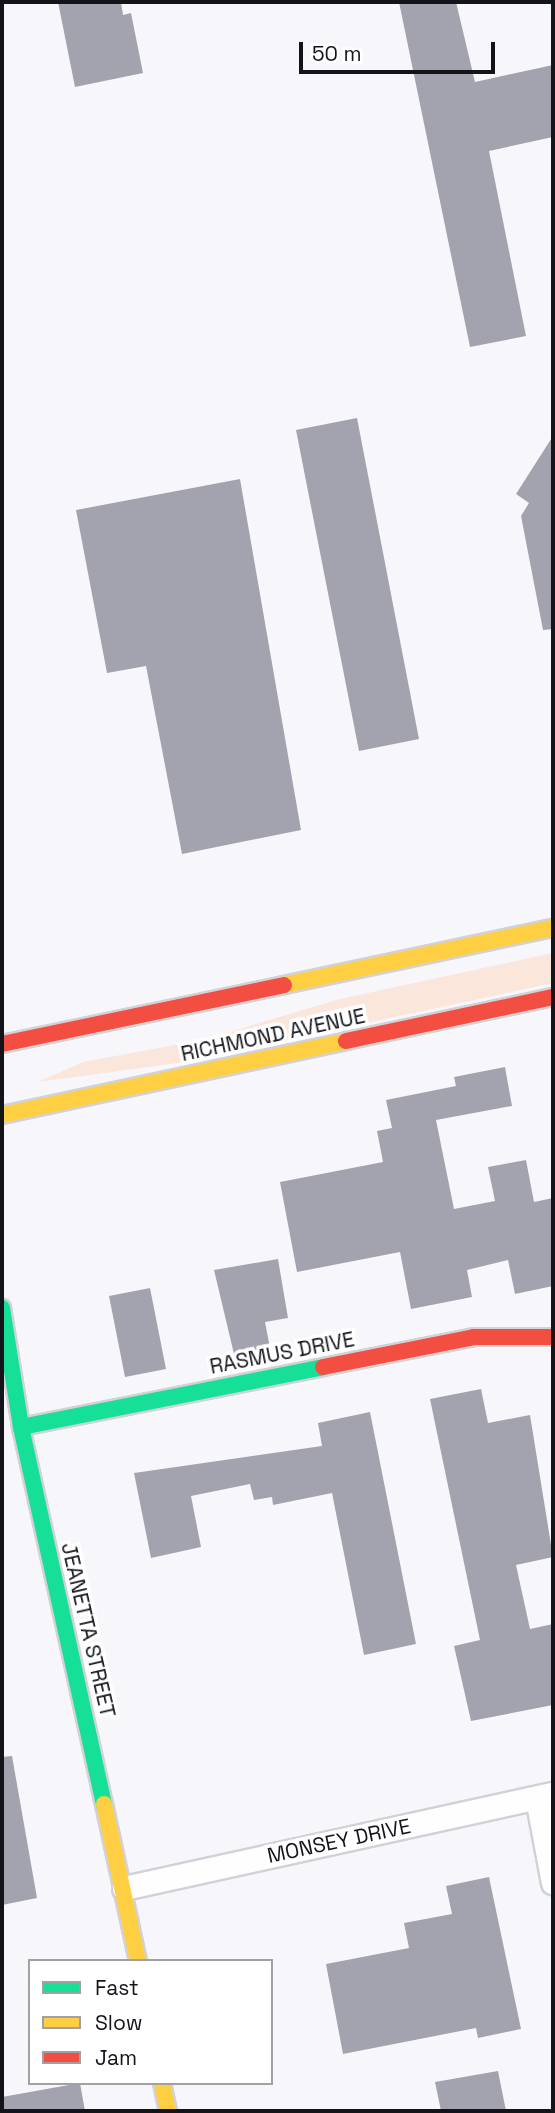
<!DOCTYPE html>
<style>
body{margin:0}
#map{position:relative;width:555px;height:2113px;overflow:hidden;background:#f7f7fb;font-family:"Space Grotesk",sans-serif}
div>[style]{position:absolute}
.green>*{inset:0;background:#fae6db}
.building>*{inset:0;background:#a2a3af}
.roads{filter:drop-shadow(2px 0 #d1d2d7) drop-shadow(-2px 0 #d1d2d7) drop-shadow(0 2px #d1d2d7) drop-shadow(0 -2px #d1d2d7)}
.street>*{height:23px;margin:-11.5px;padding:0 11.5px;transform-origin:11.5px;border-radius:11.5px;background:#fefefe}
.fast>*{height:16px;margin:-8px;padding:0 8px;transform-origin:8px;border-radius:8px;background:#16e098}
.slow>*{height:16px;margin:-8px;padding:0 8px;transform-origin:8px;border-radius:8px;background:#ffcf43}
.jam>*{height:16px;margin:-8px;padding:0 8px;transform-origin:8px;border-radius:8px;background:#f24e42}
span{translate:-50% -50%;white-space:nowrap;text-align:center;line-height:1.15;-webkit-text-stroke:7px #fff;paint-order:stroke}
.street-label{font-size:21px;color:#13141a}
.frame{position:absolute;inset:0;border:4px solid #13141a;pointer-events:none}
.legend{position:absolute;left:28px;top:1959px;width:245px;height:126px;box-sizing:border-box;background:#fff;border:2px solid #a1a1a3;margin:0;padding:9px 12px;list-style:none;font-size:21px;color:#13141a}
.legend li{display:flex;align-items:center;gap:14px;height:35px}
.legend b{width:35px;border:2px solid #a1a1a3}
.scale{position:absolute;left:299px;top:42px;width:196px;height:32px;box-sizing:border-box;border:4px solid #13141a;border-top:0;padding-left:9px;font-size:21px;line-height:24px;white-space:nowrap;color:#13141a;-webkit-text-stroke:5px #fff;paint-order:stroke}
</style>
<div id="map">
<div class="green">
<div style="clip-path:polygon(553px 953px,553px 983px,185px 1062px,38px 1082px,83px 1062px,202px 1040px,340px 999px)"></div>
</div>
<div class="building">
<div style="clip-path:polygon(58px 2px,121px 2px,123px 15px,131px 13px,143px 73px,75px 87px)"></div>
<div style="clip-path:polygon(399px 2px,456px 2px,475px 82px,553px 65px,553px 137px,489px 151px,526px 336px,470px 347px)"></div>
<div style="clip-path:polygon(357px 418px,419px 739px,359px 751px,296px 430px)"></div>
<div style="clip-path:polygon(553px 436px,553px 629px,543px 630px,521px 516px,529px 503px,516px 494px)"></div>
<div style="clip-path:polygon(240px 479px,301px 830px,182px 854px,146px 666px,107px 673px,76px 510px)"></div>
<div style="clip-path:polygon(505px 1067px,512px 1106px,436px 1120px,454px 1209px,495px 1201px,488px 1167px,526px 1160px,534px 1202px,553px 1198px,553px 1286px,515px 1294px,508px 1260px,467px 1270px,472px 1297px,411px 1309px,400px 1252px,297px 1272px,280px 1182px,383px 1162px,377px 1131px,392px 1128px,386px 1100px,456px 1086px,454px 1077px)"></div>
<div style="clip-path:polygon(278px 1259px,288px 1318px,265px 1322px,270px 1348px,234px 1354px,214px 1270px)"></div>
<div style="clip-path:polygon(150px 1288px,166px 1369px,125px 1377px,109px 1296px)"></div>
<div style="clip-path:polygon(481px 1389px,488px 1423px,530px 1415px,553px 1557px,516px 1565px,530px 1629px,553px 1624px,553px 1705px,471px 1721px,454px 1646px,480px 1640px,430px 1399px)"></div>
<div style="clip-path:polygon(370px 1412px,416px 1644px,364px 1655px,332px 1493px,273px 1505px,272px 1497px,254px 1500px,250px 1484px,191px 1496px,201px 1547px,151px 1558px,134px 1473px,322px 1446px,318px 1423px)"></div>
<div style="clip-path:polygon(12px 1756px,37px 1898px,2px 1905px,2px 1757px)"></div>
<div style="clip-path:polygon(489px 1877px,521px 2029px,478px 2038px,476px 2028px,343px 2054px,326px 1964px,409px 1948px,404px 1923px,452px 1914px,446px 1886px)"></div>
<div style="clip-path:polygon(498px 2071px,506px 2111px,441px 2111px,435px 2082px)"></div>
<div style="clip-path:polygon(80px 2083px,85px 2111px,2px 2111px,2px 2097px)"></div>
</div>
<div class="roads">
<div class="street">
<div style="left:537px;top:1798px;width:86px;rotate:79.3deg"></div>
<div style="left:124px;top:1888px;width:439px;rotate:-12.4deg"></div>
</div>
<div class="fast">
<div style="left:2px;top:1308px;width:121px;rotate:80.9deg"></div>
<div style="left:21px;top:1427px;width:386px;rotate:77.6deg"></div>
<div style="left:21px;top:1427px;width:308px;rotate:-11.2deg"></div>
</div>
<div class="slow">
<div style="left:284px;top:985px;width:275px;rotate:-12deg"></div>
<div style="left:2px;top:1115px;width:352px;rotate:-12.1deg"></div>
<div style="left:104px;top:1804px;width:161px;rotate:77.8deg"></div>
<div style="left:162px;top:2083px;width:29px;rotate:78deg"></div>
</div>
<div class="jam">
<div style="left:346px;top:1041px;width:212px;rotate:-12deg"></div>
<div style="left:2px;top:1044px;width:288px;rotate:-11.8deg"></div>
<div style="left:323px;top:1367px;width:154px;rotate:-11.2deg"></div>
<div style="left:474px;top:1337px;width:79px"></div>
</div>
</div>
<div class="street-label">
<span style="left:273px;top:1035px;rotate:-12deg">RICHMOND AVENUE</span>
<span style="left:282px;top:1353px;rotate:-11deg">RASMUS DRIVE</span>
<span style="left:88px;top:1630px;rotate:77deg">JEANETTA STREET</span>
<span style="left:339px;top:1841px;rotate:-12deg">MONSEY DRIVE</span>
</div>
<div class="frame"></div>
<ul class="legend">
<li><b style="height:9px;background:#16e098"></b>Fast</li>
<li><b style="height:9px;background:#ffcf43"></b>Slow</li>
<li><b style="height:9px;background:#f24e42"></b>Jam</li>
</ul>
<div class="scale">50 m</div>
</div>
